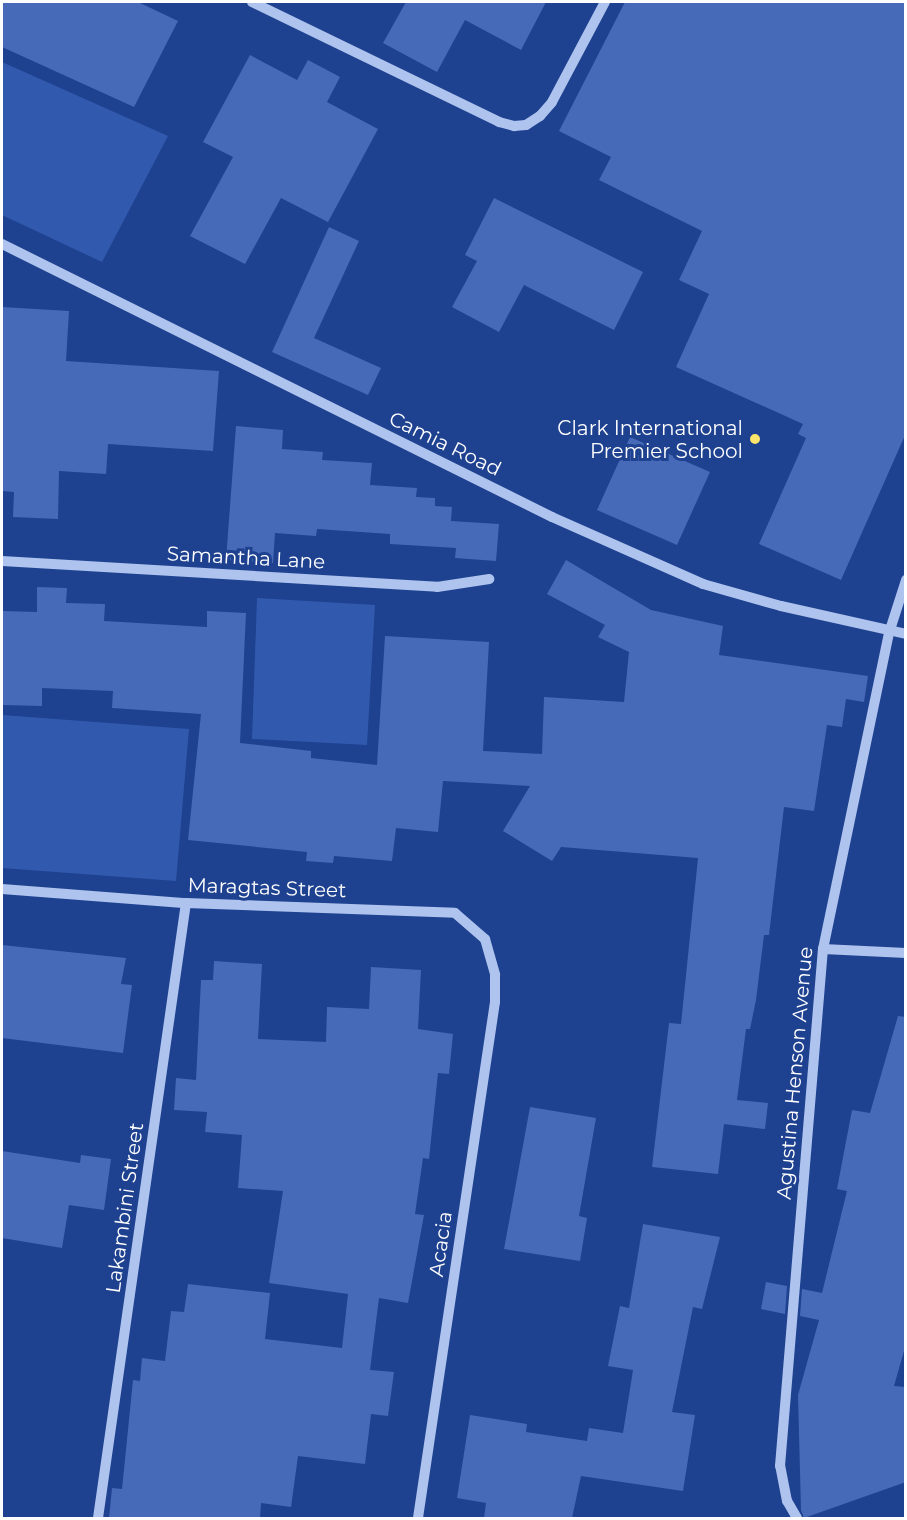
<!DOCTYPE html>
<style>
body{margin:0}
#map{position:relative;width:907px;height:1520px;overflow:hidden;background:#1e4190;font-family:Montserrat,sans-serif}
div>[style]{position:absolute}
.green>*{inset:0;background:#315aae}
.building>*{inset:0;background:#466ab8}
.minor>*{height:10px;margin:-5px;padding:0 5px;transform-origin:5px;border-radius:5px;background:#aec3ed}
.dots>*{width:16px;height:16px;translate:-50% -50%;box-sizing:border-box;border:3px solid #1e4190;border-radius:50%}
span{translate:-50% -50%;white-space:nowrap;text-align:center;line-height:1.15;-webkit-text-stroke:6px #1e4190;paint-order:stroke}
.poi-label{font-size:20px;color:#fff}
.right{translate:-100% -50%;text-align:right}
.street-label{font-size:20px;color:#fff}
.frame{position:absolute;inset:0;border:3px solid #fff;pointer-events:none}
</style>
<div id="map">
<div class="green">
<div style="clip-path:polygon(2px 62px,168px 136px,102px 262px,2px 215px)"></div>
<div style="clip-path:polygon(257px 598px,375px 605px,367px 745px,252px 739px)"></div>
<div style="clip-path:polygon(2px 715px,189px 729px,176px 881px,2px 868px)"></div>
</div>
<div class="building">
<div style="clip-path:polygon(2px 2px,138px 2px,178px 21px,134px 107px,2px 47px)"></div>
<div style="clip-path:polygon(406px 2px,546px 2px,521px 50px,465px 20px,437px 72px,383px 43px)"></div>
<div style="clip-path:polygon(625px 2px,906px 2px,906px 433px,841px 580px,759px 544px,806px 438px,798px 434px,803px 424px,676px 367px,709px 294px,679px 280px,702px 231px,599px 180px,611px 157px,559px 131px)"></div>
<div style="clip-path:polygon(250px 55px,297px 80px,308px 60px,340px 77px,327px 102px,378px 129px,328px 222px,281px 198px,245px 264px,190px 236px,233px 157px,203px 142px)"></div>
<div style="clip-path:polygon(494px 198px,643px 272px,614px 330px,524px 285px,499px 332px,452px 307px,477px 261px,465px 255px)"></div>
<div style="clip-path:polygon(329px 227px,359px 241px,314px 338px,381px 368px,368px 395px,272px 352px)"></div>
<div style="clip-path:polygon(2px 307px,69px 311px,66px 361px,219px 371px,213px 451px,108px 444px,106px 474px,59px 471px,58px 519px,13px 517px,14px 492px,2px 491px)"></div>
<div style="clip-path:polygon(236px 426px,283px 430px,282px 449px,323px 452px,322px 460px,372px 463px,370px 485px,417px 488px,416px 497px,435px 498px,435px 506px,452px 507px,451px 521px,499px 524px,496px 561px,455px 558px,456px 548px,390px 544px,390px 534px,317px 529px,316px 536px,275px 533px,273px 563px,226px 560px)"></div>
<div style="clip-path:polygon(630px 437px,710px 472px,677px 545px,597px 510px)"></div>
<div style="clip-path:polygon(566px 560px,651px 610px,723px 626px,719px 655px,868px 676px,864px 702px,846px 699px,842px 727px,827px 725px,814px 811px,784px 807px,769px 935px,764px 935px,756px 1000px,750px 1029px,746px 1029px,737px 1100px,768px 1103px,765px 1129px,724px 1124px,718px 1174px,652px 1167px,669px 1023px,681px 1024px,698px 858px,561px 847px,552px 861px,503px 831px,530px 786px,443px 781px,438px 832px,396px 828px,392px 861px,334px 856px,333px 863px,306px 861px,307px 852px,188px 840px,201px 714px,112px 708px,113px 691px,42px 688px,42px 706px,2px 705px,2px 611px,37px 612px,37px 587px,67px 588px,66px 603px,105px 604px,104px 621px,207px 627px,207px 611px,246px 613px,240px 743px,311px 751px,311px 758px,377px 765px,385px 636px,489px 642px,483px 751px,542px 754px,544px 697px,624px 702px,629px 652px,598px 637px,605px 625px,547px 594px)"></div>
<div style="clip-path:polygon(2px 945px,126px 958px,121px 984px,132px 985px,123px 1053px,2px 1038px)"></div>
<div style="clip-path:polygon(214px 961px,262px 964px,258px 1039px,326px 1042px,327px 1007px,369px 1009px,371px 967px,421px 970px,418px 1029px,453px 1034px,449px 1074px,438px 1073px,429px 1159px,423px 1158px,415px 1214px,424px 1215px,408px 1303px,379px 1298px,370px 1370px,394px 1372px,388px 1416px,371px 1414px,365px 1464px,298px 1456px,291px 1507px,261px 1503px,260px 1518px,109px 1518px,112px 1488px,122px 1489px,133px 1380px,140px 1381px,142px 1358px,165px 1361px,171px 1311px,184px 1312px,188px 1284px,270px 1293px,265px 1339px,342px 1348px,348px 1294px,269px 1283px,283px 1191px,238px 1188px,242px 1135px,205px 1132px,207px 1112px,174px 1110px,176px 1078px,196px 1080px,201px 980px,213px 980px)"></div>
<div style="clip-path:polygon(898px 1016px,906px 1017px,906px 1344px,894px 1386px,906px 1387px,906px 1482px,804px 1518px,801px 1510px,798px 1395px,819px 1320px,800px 1316px,802px 1289px,822px 1293px,847px 1191px,837px 1189px,852px 1110px,870px 1113px)"></div>
<div style="clip-path:polygon(530px 1107px,596px 1118px,579px 1216px,587px 1218px,580px 1261px,504px 1249px)"></div>
<div style="clip-path:polygon(2px 1151px,80px 1163px,81px 1155px,111px 1159px,104px 1210px,69px 1205px,62px 1248px,2px 1238px)"></div>
<div style="clip-path:polygon(643px 1224px,720px 1237px,702px 1309px,693px 1307px,672px 1412px,695px 1415px,683px 1491px,581px 1476px,572px 1518px,484px 1518px,486px 1503px,457px 1498px,470px 1415px,527px 1424px,526px 1432px,587px 1441px,589px 1428px,623px 1433px,633px 1370px,608px 1366px,620px 1306px,629px 1308px)"></div>
<div style="clip-path:polygon(766px 1282px,787px 1286px,785px 1314px,761px 1309px)"></div>
</div>
<div class="minor">
<div style="left:252px;top:2px;width:275px;rotate:25.9deg"></div>
<div style="left:499px;top:122px;width:16px;rotate:15deg"></div>
<div style="left:514px;top:126px;width:12px;rotate:-5deg"></div>
<div style="left:526px;top:125px;width:17px;rotate:-33deg"></div>
<div style="left:540px;top:116px;width:18px;rotate:-49deg"></div>
<div style="left:552px;top:102px;width:113px;rotate:-62.1deg"></div>
<div style="left:2px;top:244px;width:614px;rotate:26.4deg"></div>
<div style="left:552px;top:517px;width:165px;rotate:23.9deg"></div>
<div style="left:703px;top:584px;width:81px;rotate:15.8deg"></div>
<div style="left:781px;top:606px;width:128px;rotate:12.6deg"></div>
<div style="left:2px;top:561px;width:436px;rotate:3.4deg"></div>
<div style="left:437px;top:587px;width:53px;rotate:-8.7deg"></div>
<div style="left:2px;top:889px;width:185px;rotate:4.4deg"></div>
<div style="left:186px;top:903px;width:269px;rotate:2.1deg"></div>
<div style="left:455px;top:913px;width:40px;rotate:41deg"></div>
<div style="left:485px;top:939px;width:37px;rotate:74deg"></div>
<div style="left:495px;top:975px;width:27px;rotate:90deg"></div>
<div style="left:495px;top:1002px;width:522px;rotate:98.49deg"></div>
<div style="left:823px;top:949px;width:83px;rotate:2.8deg"></div>
<div style="left:98px;top:1518px;width:621px;rotate:-81.86deg"></div>
<div style="left:797px;top:1518px;width:20px;rotate:-120deg"></div>
<div style="left:787px;top:1501px;width:36px;rotate:-101deg"></div>
<div style="left:780px;top:1466px;width:519px;rotate:-85.25deg"></div>
<div style="left:823px;top:949px;width:323px;rotate:-78.2deg"></div>
<div style="left:889px;top:633px;width:56px;rotate:-72.2deg"></div>
</div>
<div class="dots">
<div style="left:755px;top:439px;background:#fce56d"></div>
</div>
<div class="poi-label">
<span class="right" style="left:743px;top:440px">Clark International<br>Premier School</span>
</div>
<div class="street-label">
<span style="left:445px;top:444px;rotate:26deg">Camia Road</span>
<span style="left:246px;top:558px;rotate:3deg">Samantha Lane</span>
<span style="left:267px;top:888px;rotate:2deg">Maragtas Street</span>
<span style="left:795px;top:1073px;rotate:-85deg">Agustina Henson Avenue</span>
<span style="left:125px;top:1208px;rotate:-82deg">Lakambini Street</span>
<span style="left:441px;top:1244px;rotate:-82deg">Acacia</span>
</div>
<div class="frame"></div>
</div>
